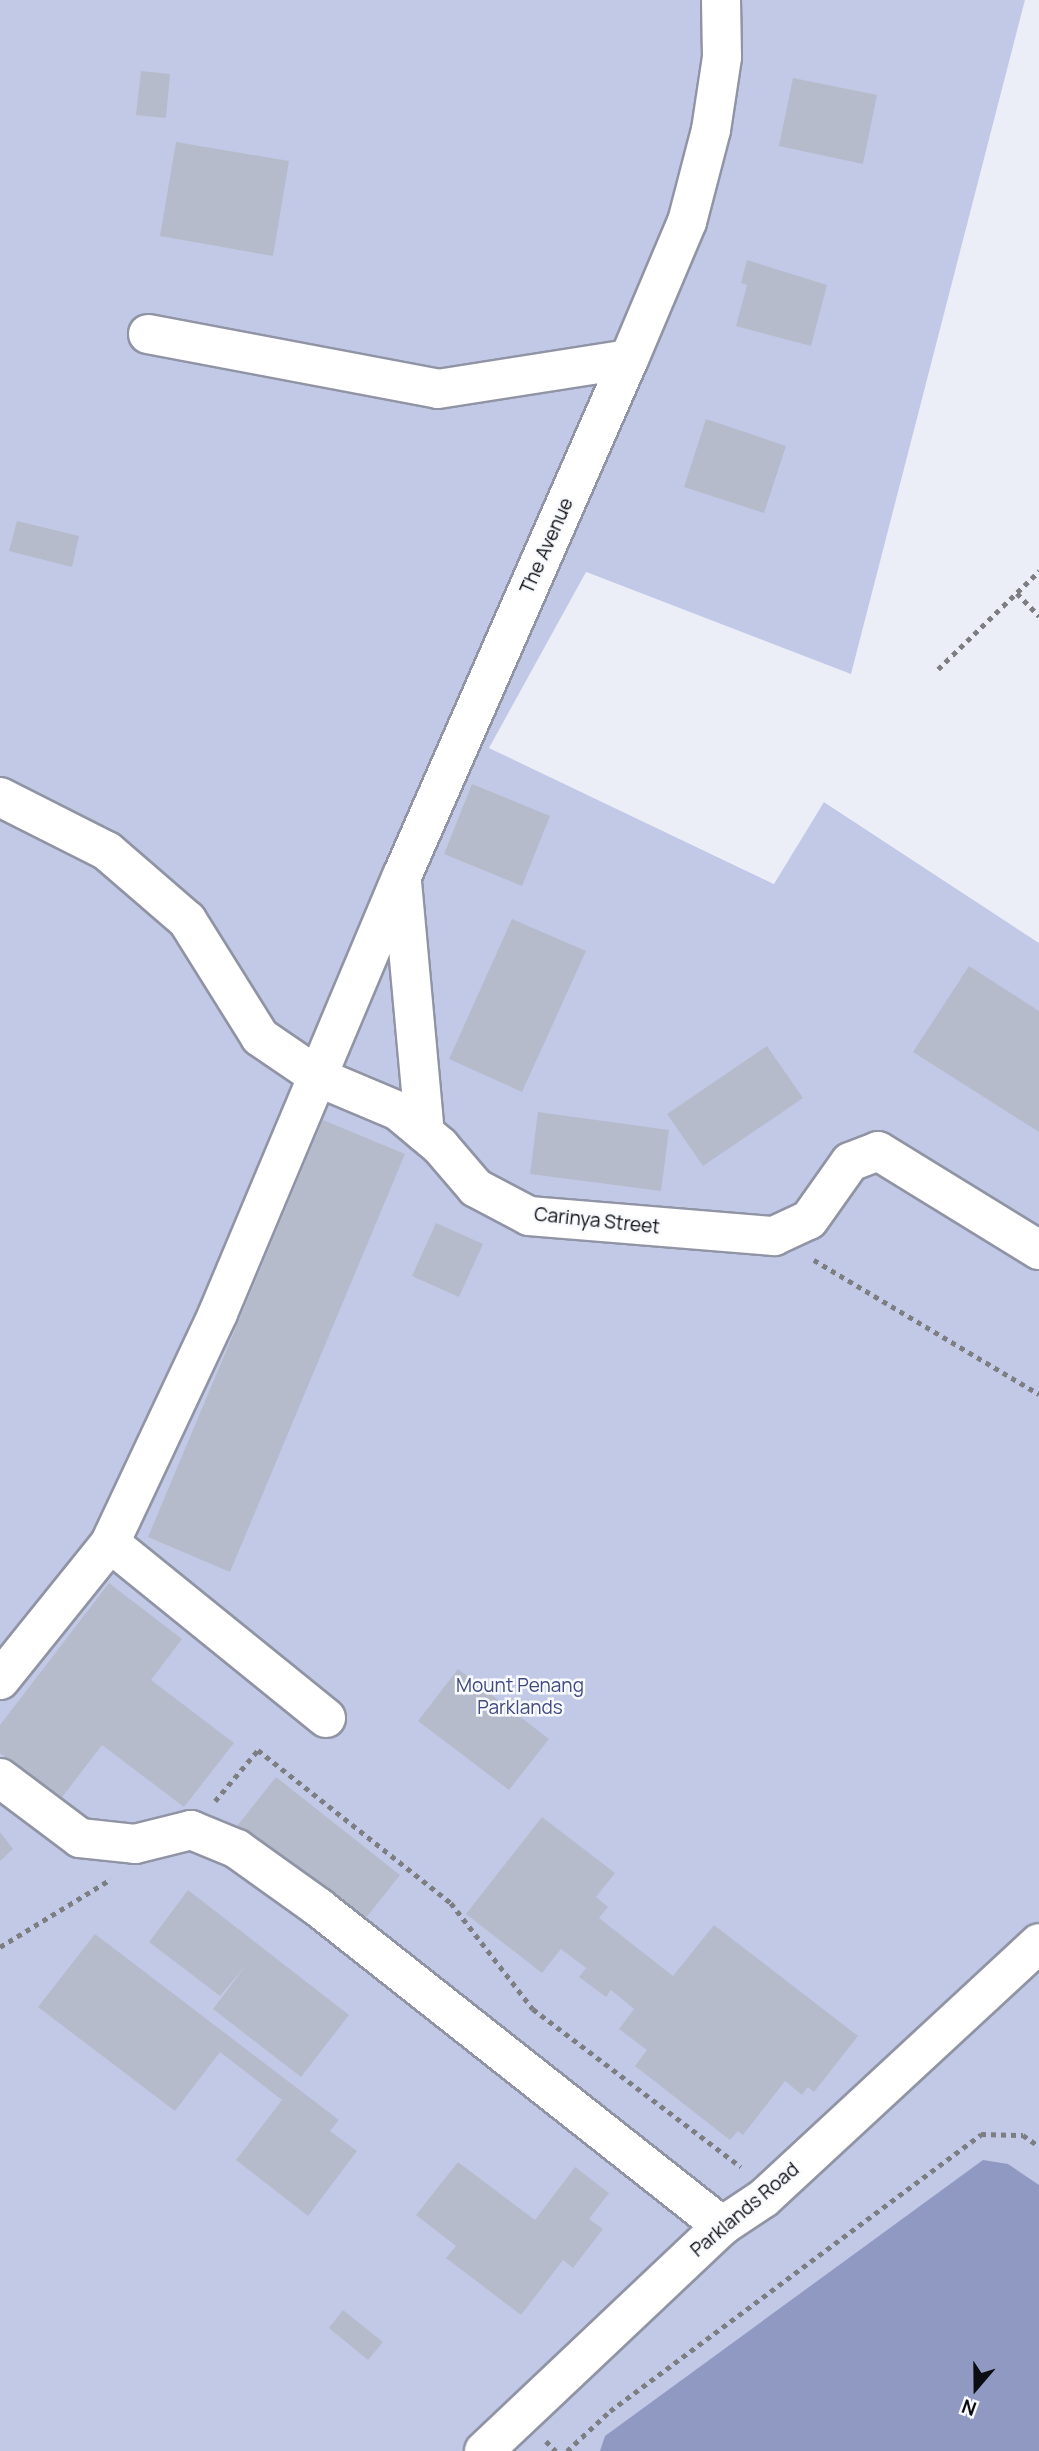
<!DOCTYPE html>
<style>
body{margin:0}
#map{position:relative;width:1039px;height:2451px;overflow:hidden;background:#f9fafe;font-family:Manrope,sans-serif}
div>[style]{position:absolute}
.built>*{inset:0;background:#ebedf7}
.green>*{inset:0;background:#c1c9e7}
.water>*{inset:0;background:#9099c1}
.building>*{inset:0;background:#b6bbcb}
.path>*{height:4.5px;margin-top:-2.25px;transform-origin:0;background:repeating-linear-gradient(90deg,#7c7e82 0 5px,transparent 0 10px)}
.roads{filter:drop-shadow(2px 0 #9094a4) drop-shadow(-2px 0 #9094a4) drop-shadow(0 2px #9094a4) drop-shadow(0 -2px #9094a4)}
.minor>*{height:38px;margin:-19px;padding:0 19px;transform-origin:19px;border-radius:19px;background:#fff}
span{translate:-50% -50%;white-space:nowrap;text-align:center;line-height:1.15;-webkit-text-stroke:5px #f9fafe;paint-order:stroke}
.street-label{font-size:19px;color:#0b0d12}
.park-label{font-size:19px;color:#414b80}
.north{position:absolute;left:941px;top:2353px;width:70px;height:70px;-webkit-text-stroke:5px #f9fafe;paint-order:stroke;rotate:200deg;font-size:19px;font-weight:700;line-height:28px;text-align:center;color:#0b0d12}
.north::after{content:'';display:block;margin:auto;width:24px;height:32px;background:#0b0d12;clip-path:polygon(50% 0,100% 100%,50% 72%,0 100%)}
</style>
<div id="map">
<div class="built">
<div style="clip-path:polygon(1025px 0,1039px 0,1039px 943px,825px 802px,775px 884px,489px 748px,585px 572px,851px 673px)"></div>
</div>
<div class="green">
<div style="clip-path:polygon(0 0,1025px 0,851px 674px,586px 572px,489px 748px,774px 884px,824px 802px,1039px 943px,1039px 2451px,0 2451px)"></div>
</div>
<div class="water">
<div style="clip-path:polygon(983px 2160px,1008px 2164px,1039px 2185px,1039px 2451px,600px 2451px,605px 2436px)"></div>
</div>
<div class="building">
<div style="clip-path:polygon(141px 71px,170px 74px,166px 118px,136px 115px)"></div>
<div style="clip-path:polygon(793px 78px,877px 95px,863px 164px,779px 146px)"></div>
<div style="clip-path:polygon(176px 142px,289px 161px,273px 256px,160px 236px)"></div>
<div style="clip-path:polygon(747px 260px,827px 285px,811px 346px,736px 326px,747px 285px,741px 283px)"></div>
<div style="clip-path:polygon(706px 419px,786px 446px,764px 513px,684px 487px)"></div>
<div style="clip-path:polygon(17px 521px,79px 536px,72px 567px,9px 551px)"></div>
<div style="clip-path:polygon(472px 784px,550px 816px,522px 886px,444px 854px)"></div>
<div style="clip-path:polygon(512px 919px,586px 951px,522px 1092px,449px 1059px)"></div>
<div style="clip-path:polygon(969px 966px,1039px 1011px,1039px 1132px,913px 1052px)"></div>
<div style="clip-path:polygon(767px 1046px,803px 1098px,703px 1166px,667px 1114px)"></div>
<div style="clip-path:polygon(538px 1112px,669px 1130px,661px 1191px,530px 1174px)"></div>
<div style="clip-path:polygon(323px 1120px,405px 1154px,230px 1572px,148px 1537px)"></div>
<div style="clip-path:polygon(436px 1223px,483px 1244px,459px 1297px,412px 1276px)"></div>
<div style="clip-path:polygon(109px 1583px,182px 1639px,151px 1680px,234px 1743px,184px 1807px,102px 1745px,60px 1800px,0 1753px,0 1725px)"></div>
<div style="clip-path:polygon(458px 1669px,549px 1739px,509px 1790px,418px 1721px)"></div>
<div style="clip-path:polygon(276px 1777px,400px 1875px,361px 1924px,237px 1826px)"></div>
<div style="clip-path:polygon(542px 1817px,615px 1873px,596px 1897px,608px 1907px,599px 1918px,673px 1976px,714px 1925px,858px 2036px,814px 2092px,808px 2087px,802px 2095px,785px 2081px,743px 2135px,738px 2131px,730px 2140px,635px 2066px,647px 2050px,619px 2029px,634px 2009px,611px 1990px,606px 1997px,579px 1977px,586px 1968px,561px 1949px,542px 1973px,466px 1914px)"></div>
<div style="clip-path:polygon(0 1832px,13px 1849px,0 1861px)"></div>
<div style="clip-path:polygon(188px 1890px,349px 2015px,301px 2077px,213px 2009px,246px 1965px,220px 1996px,149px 1942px)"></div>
<div style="clip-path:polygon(95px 1934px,339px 2120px,330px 2131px,357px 2151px,308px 2216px,236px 2160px,282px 2100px,220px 2052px,175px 2111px,38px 2007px)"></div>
<div style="clip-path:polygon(458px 2162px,535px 2220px,575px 2167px,609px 2193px,589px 2219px,603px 2229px,573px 2268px,563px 2260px,521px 2315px,446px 2258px,456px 2246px,416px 2215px)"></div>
<div style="clip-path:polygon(343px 2310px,383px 2342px,368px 2360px,329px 2328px)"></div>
</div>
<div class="path">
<div style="left:1017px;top:593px;width:32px;rotate:46deg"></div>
<div style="left:938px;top:669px;width:141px;rotate:-44.1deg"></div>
<div style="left:814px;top:1260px;width:262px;rotate:30.8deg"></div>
<div style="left:215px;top:1801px;width:67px;rotate:-49.9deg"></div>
<div style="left:258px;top:1750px;width:246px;rotate:38.4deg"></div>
<div style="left:451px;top:1903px;width:134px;rotate:52.3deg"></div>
<div style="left:533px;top:2009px;width:261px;rotate:37.2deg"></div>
<div style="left:0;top:1947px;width:130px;rotate:-31.5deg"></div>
<div style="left:546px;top:2441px;width:14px;rotate:45deg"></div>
<div style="left:567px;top:2451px;width:59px;rotate:-42.9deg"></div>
<div style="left:610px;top:2411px;width:463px;rotate:-36.7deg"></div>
<div style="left:981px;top:2134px;width:42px;rotate:1.4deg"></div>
<div style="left:1023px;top:2135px;width:19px;rotate:35deg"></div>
</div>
<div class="roads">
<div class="minor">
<div style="left:148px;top:334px;width:295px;rotate:10.7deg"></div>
<div style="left:438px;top:389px;width:193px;rotate:-8.9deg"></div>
<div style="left:0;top:797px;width:120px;rotate:26.8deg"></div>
<div style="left:107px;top:851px;width:106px;rotate:40.8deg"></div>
<div style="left:187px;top:920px;width:138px;rotate:58deg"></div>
<div style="left:260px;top:1037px;width:73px;rotate:34.3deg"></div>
<div style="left:320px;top:1078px;width:85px;rotate:22.9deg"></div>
<div style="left:398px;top:1111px;width:55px;rotate:39.8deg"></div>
<div style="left:440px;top:1146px;width:55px;rotate:49.4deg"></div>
<div style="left:476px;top:1188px;width:60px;rotate:27.8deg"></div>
<div style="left:529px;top:1216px;width:246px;rotate:4.7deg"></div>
<div style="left:774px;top:1236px;width:38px;rotate:-25deg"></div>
<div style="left:809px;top:1220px;width:71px;rotate:-54.7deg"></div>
<div style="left:850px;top:1162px;width:30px;rotate:-21deg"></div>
<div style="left:878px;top:1151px;width:189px;rotate:31.6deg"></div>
<div style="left:402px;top:882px;width:252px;rotate:84.8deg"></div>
<div style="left:110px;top:1543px;width:278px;rotate:39deg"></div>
<div style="left:0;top:1680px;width:176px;rotate:-51.2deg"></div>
<div style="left:110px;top:1543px;width:254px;rotate:-64.8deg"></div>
<div style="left:218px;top:1313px;width:474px;rotate:-67.2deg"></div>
<div style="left:402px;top:876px;width:565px;rotate:-66.3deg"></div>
<div style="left:629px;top:359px;width:149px;rotate:-67.1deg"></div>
<div style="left:687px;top:222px;width:95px;rotate:-75.4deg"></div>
<div style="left:711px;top:130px;width:74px;rotate:-81.4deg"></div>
<div style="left:722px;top:57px;width:57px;rotate:-91deg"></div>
<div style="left:0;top:1778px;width:100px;rotate:36.9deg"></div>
<div style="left:80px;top:1838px;width:55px;rotate:6.2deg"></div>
<div style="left:135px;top:1844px;width:58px;rotate:-14deg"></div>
<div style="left:191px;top:1830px;width:50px;rotate:22.4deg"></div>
<div style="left:237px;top:1849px;width:100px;rotate:35.6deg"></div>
<div style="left:318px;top:1907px;width:515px;rotate:38.29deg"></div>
<div style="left:484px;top:2451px;width:328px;rotate:-43.4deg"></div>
<div style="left:722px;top:2226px;width:50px;rotate:-33.7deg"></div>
<div style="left:764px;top:2198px;width:375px;rotate:-42.8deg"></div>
</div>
</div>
<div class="street-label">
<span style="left:547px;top:546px;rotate:-66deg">The Avenue</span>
<span style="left:597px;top:1221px;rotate:6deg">Carinya Street</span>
<span style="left:745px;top:2210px;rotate:-40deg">Parklands Road</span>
</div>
<div class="park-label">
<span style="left:520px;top:1697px">Mount Penang<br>Parklands</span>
</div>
<div class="north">N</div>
</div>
